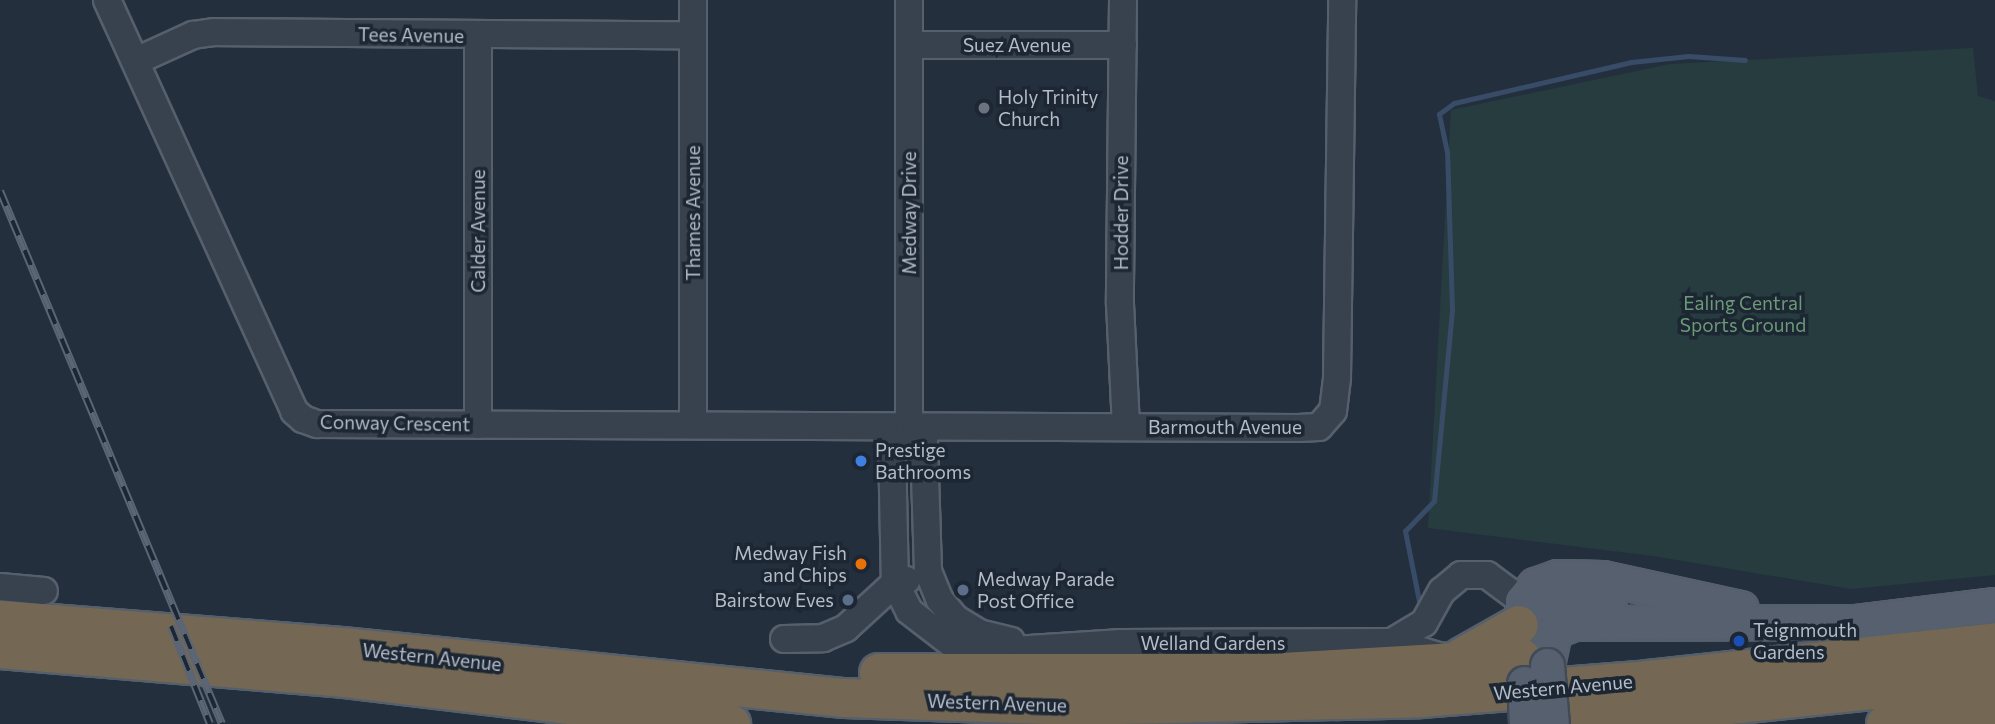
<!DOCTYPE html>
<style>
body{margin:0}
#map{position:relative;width:1995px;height:724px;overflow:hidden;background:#242f3e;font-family:Commissioner,sans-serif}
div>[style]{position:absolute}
.green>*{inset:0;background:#263c3f}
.stream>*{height:5px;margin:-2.5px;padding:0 2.5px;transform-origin:2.5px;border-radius:2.5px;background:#394c67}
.roads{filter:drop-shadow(2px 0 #565f6c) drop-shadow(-2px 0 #565f6c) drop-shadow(0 2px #565f6c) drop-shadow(0 -2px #565f6c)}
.minor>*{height:26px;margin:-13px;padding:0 13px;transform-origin:13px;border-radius:13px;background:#38414e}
.major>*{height:33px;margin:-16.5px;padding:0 16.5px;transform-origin:16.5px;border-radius:16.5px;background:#56606e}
.highway>*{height:38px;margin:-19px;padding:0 19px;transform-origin:19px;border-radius:19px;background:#746855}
.rail>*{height:8px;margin-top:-4px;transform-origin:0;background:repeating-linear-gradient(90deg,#1d2633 0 16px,#5a6575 0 32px);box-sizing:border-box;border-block:2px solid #5a6575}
.bridges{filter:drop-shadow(2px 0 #414a57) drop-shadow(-2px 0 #414a57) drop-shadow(0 2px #414a57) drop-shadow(0 -2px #414a57)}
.major-bridge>*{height:33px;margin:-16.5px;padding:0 16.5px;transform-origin:16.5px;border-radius:16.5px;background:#56606e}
.dots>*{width:19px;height:19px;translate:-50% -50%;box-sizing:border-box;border:4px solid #1d2633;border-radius:50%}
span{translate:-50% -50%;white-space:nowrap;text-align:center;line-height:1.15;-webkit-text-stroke:7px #1d2633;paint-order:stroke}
.street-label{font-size:19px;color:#b4bcc9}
.poi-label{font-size:19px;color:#b4bcc9}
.left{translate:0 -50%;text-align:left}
.right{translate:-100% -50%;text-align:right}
.park-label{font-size:19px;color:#6b9a76}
</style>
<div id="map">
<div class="green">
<div style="clip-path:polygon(1973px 48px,1978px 96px,1995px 101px,1995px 575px,1851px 589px,1653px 556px,1428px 528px,1451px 110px,1670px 64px)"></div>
</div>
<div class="stream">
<div style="left:1421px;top:611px;width:82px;rotate:-101.3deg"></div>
<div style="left:1405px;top:531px;width:42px;rotate:-46deg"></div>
<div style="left:1434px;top:501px;width:193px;rotate:-84.6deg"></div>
<div style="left:1452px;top:309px;width:157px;rotate:-91.8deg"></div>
<div style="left:1447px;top:152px;width:39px;rotate:-102deg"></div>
<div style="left:1439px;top:114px;width:19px;rotate:-36deg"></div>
<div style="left:1454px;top:103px;width:182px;rotate:-13deg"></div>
<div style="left:1631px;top:62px;width:58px;rotate:-5.9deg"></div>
<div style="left:1689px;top:56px;width:56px;rotate:4.1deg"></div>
</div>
<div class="roads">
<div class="minor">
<div style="left:107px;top:0;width:452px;rotate:65.5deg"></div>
<div style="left:294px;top:411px;width:12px;rotate:42deg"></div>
<div style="left:303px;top:419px;width:15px;rotate:20deg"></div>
<div style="left:317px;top:424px;width:981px;rotate:0.23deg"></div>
<div style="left:1298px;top:428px;width:21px;rotate:-3deg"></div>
<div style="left:1319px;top:427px;width:21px;rotate:-49deg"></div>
<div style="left:1333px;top:411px;width:34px;rotate:-83deg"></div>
<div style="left:1337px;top:377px;width:377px;rotate:-89.2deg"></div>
<div style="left:693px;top:0;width:425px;rotate:90deg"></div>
<div style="left:1123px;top:0;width:304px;rotate:90.6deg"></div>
<div style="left:1120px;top:304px;width:122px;rotate:87.2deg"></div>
<div style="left:478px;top:36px;width:389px;rotate:90deg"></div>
<div style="left:910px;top:45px;width:213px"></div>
<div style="left:136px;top:61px;width:63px;rotate:-24.5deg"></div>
<div style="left:193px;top:35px;width:22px;rotate:-8deg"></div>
<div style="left:215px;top:32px;width:478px;rotate:0.4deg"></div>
<div style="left:909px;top:426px;width:25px;rotate:133deg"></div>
<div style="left:892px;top:444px;width:139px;rotate:88.8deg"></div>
<div style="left:895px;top:583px;width:31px;rotate:63deg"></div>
<div style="left:909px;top:611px;width:59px;rotate:37.5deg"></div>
<div style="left:956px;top:647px;width:27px;rotate:10deg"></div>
<div style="left:983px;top:652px;width:139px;rotate:-3.7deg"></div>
<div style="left:1122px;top:643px;width:270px;rotate:-0.2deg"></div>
<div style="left:1392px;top:642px;width:55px;rotate:16.8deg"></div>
<div style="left:909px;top:426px;width:426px;rotate:-90deg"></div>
<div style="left:909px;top:426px;width:14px;rotate:36deg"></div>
<div style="left:920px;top:434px;width:10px;rotate:66deg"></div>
<div style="left:924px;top:443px;width:128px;rotate:88.2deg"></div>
<div style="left:928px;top:571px;width:31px;rotate:68deg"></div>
<div style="left:940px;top:600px;width:25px;rotate:50deg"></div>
<div style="left:956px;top:619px;width:27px;rotate:31deg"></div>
<div style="left:979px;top:633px;width:33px;rotate:14deg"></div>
<div style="left:0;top:587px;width:44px;rotate:5.2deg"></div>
<div style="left:784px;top:639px;width:39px;rotate:-1deg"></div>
<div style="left:823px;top:638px;width:25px;rotate:-23deg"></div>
<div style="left:846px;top:628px;width:67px;rotate:-42.6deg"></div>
<div style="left:895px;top:583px;width:12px;rotate:-14deg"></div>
<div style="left:1392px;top:642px;width:37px;rotate:-31deg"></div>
<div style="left:1424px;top:623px;width:37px;rotate:-61deg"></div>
<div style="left:1442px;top:591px;width:25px;rotate:-40deg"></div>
<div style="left:1461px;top:575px;width:26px"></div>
<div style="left:1487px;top:575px;width:44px;rotate:36.6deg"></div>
</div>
<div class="major">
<div style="left:1522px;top:601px;width:87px"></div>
<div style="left:1522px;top:652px;width:51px;rotate:-90deg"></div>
<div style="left:1522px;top:601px;width:21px;rotate:-51deg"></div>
<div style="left:1535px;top:585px;width:23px;rotate:-20deg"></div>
<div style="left:1557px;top:577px;width:46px;rotate:1.2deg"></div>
<div style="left:1603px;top:578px;width:141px;rotate:12.3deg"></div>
<div style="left:1547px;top:665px;width:35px;rotate:-78deg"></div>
<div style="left:1554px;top:631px;width:22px;rotate:-22deg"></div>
<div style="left:1574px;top:623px;width:282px;rotate:-0.2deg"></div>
<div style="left:1856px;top:622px;width:140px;rotate:-7deg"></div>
</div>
<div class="highway">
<div style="left:0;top:620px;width:343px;rotate:4.5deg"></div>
<div style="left:342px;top:647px;width:505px;rotate:5.8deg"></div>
<div style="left:844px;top:698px;width:232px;rotate:2deg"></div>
<div style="left:1076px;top:706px;width:345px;rotate:-1.3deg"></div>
<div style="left:1421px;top:698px;width:228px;rotate:-4.5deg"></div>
<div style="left:1648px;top:680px;width:349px;rotate:-6.2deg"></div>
<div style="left:0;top:649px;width:344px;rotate:4.8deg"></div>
<div style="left:343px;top:678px;width:391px;rotate:6.8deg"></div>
<div style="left:1462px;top:657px;width:65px;rotate:-29.3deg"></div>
<div style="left:879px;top:673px;width:386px"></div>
<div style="left:1265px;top:673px;width:257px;rotate:-3.3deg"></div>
<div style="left:1548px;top:724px;width:449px;rotate:-6deg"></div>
<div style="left:1886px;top:724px;width:110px;rotate:-6.8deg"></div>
</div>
</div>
<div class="rail">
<div style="left:0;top:191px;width:577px;rotate:67.39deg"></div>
<div style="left:171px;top:626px;width:105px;rotate:68.3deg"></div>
</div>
<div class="bridges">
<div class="major-bridge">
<div style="left:1547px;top:665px;width:59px;rotate:85.2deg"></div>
<div style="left:1524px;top:683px;width:41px;rotate:87.2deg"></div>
</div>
</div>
<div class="dots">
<div style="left:984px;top:108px;background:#6b7280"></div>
<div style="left:861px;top:461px;background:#3f7fe0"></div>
<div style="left:861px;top:564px;background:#e8710a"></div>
<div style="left:963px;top:590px;background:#5c6f8a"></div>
<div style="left:848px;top:600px;background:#5c6f8a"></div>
<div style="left:1739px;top:641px;background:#1a4fb4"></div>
</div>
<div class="street-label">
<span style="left:411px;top:35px;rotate:1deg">Tees Avenue</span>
<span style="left:1017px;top:45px">Suez Avenue</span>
<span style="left:693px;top:213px;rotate:-90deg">Thames Avenue</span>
<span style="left:909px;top:213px;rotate:-90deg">Medway Drive</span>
<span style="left:1121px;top:213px;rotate:-90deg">Hodder Drive</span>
<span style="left:478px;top:231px;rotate:-90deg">Calder Avenue</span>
<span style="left:395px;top:423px;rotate:1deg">Conway Crescent</span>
<span style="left:1225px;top:427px">Barmouth Avenue</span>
<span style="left:1213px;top:643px">Welland Gardens</span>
<span style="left:432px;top:657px;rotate:6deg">Western Avenue</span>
<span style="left:1563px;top:687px;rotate:-5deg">Western Avenue</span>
<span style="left:997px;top:703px;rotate:2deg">Western Avenue</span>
</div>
<div class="poi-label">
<span class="left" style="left:998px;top:108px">Holy Trinity<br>Church</span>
<span class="left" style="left:875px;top:461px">Prestige<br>Bathrooms</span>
<span class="right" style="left:847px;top:564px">Medway Fish<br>and Chips</span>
<span class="left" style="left:977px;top:590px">Medway Parade<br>Post Office</span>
<span class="right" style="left:834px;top:600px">Bairstow Eves</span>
<span class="left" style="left:1753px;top:641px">Teignmouth<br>Gardens</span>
</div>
<div class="park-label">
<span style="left:1743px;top:314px">Ealing Central<br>Sports Ground</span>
</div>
</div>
